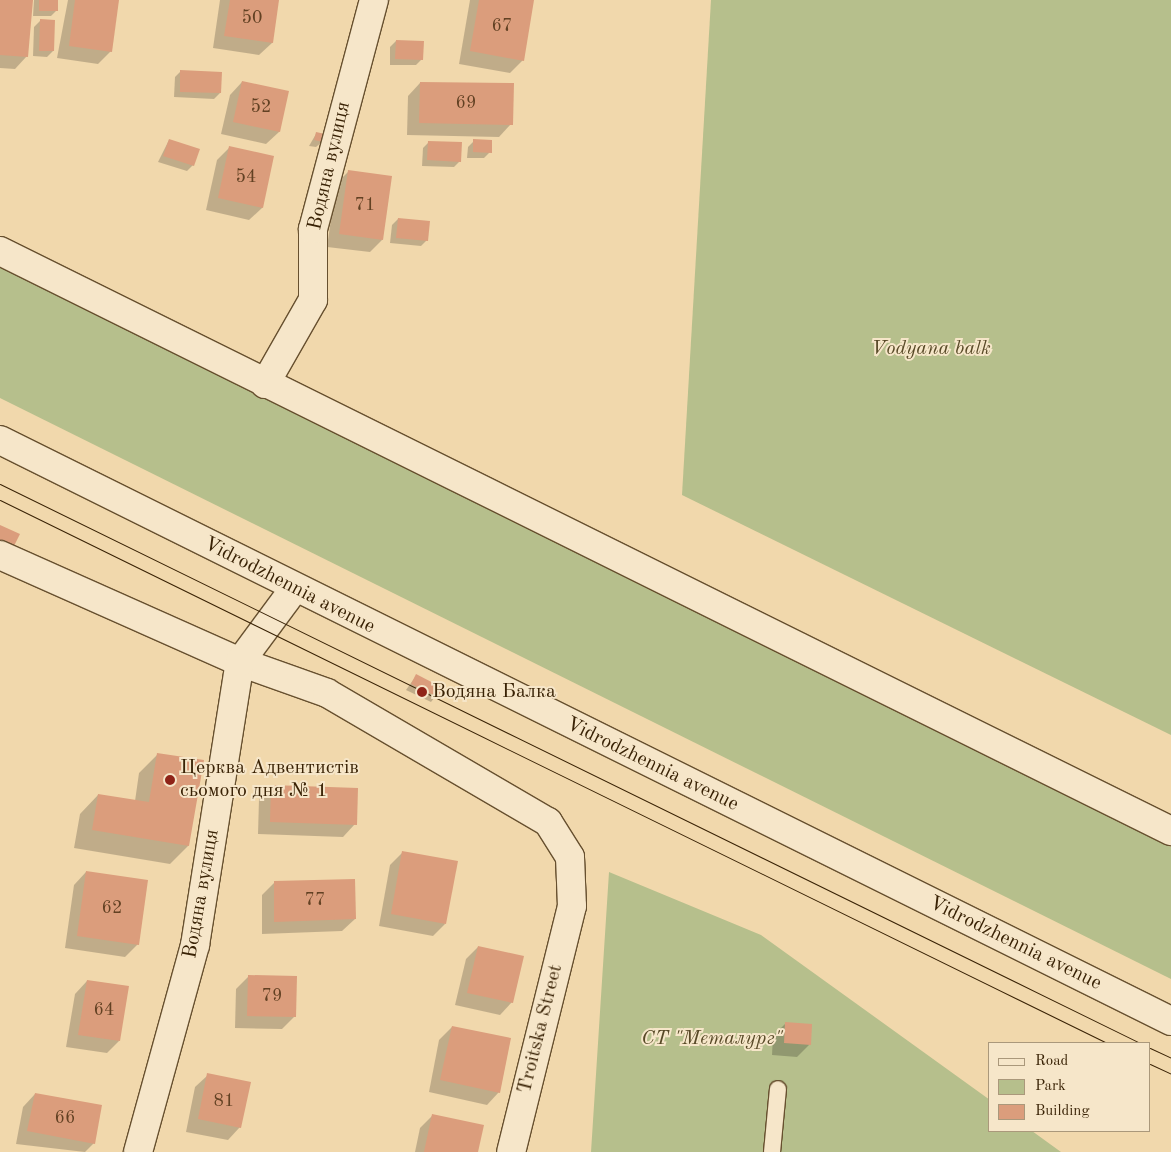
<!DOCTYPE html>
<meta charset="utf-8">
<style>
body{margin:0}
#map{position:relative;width:1171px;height:1152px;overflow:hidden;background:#f1d8ac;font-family:"Old Standard TT",serif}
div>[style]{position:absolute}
.green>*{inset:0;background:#b6bf8c}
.shadow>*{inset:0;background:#0003}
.building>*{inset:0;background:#db9d7c}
.roads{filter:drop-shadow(1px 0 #67502f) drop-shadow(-1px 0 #67502f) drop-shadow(0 1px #67502f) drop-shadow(0 -1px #67502f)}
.lane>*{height:16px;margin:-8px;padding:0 8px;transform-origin:8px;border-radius:8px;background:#f6e6c9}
.street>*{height:28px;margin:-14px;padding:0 14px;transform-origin:14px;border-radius:14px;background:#f6e6c9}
.secondary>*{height:28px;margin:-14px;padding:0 14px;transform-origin:14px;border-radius:14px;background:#f6e6c9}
.tram>*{height:1px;margin:-0.5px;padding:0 0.5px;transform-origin:0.5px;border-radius:0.5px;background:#392205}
.dots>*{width:14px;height:14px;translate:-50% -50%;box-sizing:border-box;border:2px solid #f6e6c9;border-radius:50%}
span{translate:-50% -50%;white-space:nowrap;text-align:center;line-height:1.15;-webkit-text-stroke:4px #f6e6c9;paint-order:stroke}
.number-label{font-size:18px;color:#624123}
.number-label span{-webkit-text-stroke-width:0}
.street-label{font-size:20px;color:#392205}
.park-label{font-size:20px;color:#584927;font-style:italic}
.poi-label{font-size:20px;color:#392205}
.left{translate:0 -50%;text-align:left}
.legend{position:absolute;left:988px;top:1042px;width:162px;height:90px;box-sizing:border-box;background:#f6e6c9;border:1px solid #aa987b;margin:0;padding:6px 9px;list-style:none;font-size:15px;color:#392205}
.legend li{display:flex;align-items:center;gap:10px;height:25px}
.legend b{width:25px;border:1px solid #aa987b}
</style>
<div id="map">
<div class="green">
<div style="clip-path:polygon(711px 0,1171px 0,1171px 735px,682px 495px)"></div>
<div style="clip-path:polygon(0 266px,1171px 847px,1171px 979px,0 398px)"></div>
<div style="clip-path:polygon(609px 872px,761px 935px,990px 1100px,990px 1131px,1032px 1131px,1061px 1152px,591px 1152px)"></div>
</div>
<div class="shadow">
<div style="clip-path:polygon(0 0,32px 0,27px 56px,15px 69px,0 68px)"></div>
<div style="clip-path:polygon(34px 0,57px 0,57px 10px,51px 16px,33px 16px)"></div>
<div style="clip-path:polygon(68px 0,118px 0,111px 51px,98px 64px,57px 58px)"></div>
<div style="clip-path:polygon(220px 0,278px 0,272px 43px,259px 55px,213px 48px)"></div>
<div style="clip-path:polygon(470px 0,533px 0,523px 60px,510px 73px,459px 64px)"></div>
<div style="clip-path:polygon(40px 21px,53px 51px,47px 57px,33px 56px,34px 27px)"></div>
<div style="clip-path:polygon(396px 41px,422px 59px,416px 65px,390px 65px,390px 47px)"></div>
<div style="clip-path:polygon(181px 71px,220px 93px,214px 99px,174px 97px,175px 77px)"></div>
<div style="clip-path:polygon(242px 82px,287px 92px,279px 132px,266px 144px,221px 134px,230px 95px)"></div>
<div style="clip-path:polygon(420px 83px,511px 124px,499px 137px,407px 135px,408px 96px)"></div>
<div style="clip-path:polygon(316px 134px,322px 142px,316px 147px,309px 146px)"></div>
<div style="clip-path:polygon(169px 140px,193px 165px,187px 171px,158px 162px)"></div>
<div style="clip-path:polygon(474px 141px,490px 152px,484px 158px,467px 158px,468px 147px)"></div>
<div style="clip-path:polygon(429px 142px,460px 161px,454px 167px,422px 166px,423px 148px)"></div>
<div style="clip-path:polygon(230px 147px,273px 157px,262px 208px,249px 220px,206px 210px,217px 160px)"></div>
<div style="clip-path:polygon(348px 172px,382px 240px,370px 252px,327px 247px,336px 184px)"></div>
<div style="clip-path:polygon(398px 219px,427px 240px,421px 246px,390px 243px,392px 225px)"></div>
<div style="clip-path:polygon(416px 676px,441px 689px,431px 702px,406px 690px)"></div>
<div style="clip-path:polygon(158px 754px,188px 846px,170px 864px,74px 848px,80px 814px,98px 795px,135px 801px,139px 773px)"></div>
<div style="clip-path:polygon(271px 787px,355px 824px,343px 837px,258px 834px,259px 799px)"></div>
<div style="clip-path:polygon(403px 852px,445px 924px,433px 936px,379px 926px,390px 865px)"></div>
<div style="clip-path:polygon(86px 872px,138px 944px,125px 957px,65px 948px,74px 885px)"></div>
<div style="clip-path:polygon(274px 883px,355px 919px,342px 931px,262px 934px,262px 895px)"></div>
<div style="clip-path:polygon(478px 947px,512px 1002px,500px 1015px,455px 1005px,466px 959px)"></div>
<div style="clip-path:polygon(249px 976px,294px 1017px,282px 1029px,235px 1028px,236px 989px)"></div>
<div style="clip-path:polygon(87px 981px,119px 1041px,107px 1053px,66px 1047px,75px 994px)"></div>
<div style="clip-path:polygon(786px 1023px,810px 1044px,797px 1057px,772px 1055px,773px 1036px)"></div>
<div style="clip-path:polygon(452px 1027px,499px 1092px,487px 1105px,429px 1092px,439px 1040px)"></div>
<div style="clip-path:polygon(208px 1075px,240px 1127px,228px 1140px,186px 1132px,195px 1087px)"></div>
<div style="clip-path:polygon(35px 1094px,94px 1143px,85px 1152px,16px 1144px,23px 1107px)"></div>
<div style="clip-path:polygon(433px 1115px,476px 1152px,415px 1152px,420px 1128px)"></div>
</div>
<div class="building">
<div style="clip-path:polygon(0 0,33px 0,28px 57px,0 55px)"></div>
<div style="clip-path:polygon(39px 0,58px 0,58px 11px,39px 11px)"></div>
<div style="clip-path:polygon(75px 0,119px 0,112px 52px,69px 46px)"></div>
<div style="clip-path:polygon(230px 0,279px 0,273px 43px,224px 36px)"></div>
<div style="clip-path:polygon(479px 0,534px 0,524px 61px,470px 51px)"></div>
<div style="clip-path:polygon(40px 19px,55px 20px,54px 51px,39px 51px)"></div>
<div style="clip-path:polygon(396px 40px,424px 41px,423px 60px,395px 59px)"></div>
<div style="clip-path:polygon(180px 70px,222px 72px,221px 93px,180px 92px)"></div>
<div style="clip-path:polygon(242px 81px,289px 91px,280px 132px,233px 122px)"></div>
<div style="clip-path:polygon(420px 82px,514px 83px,513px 125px,419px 123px)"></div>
<div style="clip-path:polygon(316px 132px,325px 134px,323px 142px,314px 140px)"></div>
<div style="clip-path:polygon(169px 139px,200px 149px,194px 166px,163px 156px)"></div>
<div style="clip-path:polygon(473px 139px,492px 140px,492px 153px,473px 152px)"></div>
<div style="clip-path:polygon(428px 141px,462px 142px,461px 162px,427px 160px)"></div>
<div style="clip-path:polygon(229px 146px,274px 156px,263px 208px,218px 198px)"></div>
<div style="clip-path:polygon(348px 170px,392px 176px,383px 240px,339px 234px)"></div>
<div style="clip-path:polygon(398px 218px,430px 221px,428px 241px,396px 238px)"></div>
<div style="clip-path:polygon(0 525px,20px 534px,13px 548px,0 542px)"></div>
<div style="clip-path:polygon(416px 674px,443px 688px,438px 697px,411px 684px)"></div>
<div style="clip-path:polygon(157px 753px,204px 760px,189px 846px,92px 830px,98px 794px,149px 802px)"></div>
<div style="clip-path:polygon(271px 785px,358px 788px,357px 825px,270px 822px)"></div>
<div style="clip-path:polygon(402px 851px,458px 861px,446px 924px,391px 914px)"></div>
<div style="clip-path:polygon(86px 871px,148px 880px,139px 945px,77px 936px)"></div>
<div style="clip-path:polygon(355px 879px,356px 919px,274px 922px,274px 881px)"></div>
<div style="clip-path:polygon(478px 946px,524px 956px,513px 1003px,467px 993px)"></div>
<div style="clip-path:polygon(248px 975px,297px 976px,296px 1017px,247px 1016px)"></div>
<div style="clip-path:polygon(87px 980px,129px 986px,120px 1041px,78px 1035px)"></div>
<div style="clip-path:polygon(785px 1022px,812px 1024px,811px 1045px,784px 1043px)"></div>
<div style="clip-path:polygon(452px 1026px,511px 1038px,500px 1093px,440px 1080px)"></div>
<div style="clip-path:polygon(207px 1073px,251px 1082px,241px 1128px,198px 1119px)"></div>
<div style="clip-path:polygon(35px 1093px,102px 1105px,95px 1144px,27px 1131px)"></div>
<div style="clip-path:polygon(432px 1114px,484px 1125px,478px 1152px,424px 1152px)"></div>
</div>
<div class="roads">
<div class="lane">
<div style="left:772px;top:1152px;width:63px;rotate:-84.6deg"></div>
</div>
<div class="street">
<div style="left:265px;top:384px;width:97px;rotate:-60.3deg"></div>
<div style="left:313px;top:300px;width:71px;rotate:-90deg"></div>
<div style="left:313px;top:229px;width:237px;rotate:-75.1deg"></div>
<div style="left:0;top:555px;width:263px;rotate:24deg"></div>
<div style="left:240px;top:662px;width:92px;rotate:19.6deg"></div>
<div style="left:327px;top:693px;width:256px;rotate:30.3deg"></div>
<div style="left:548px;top:822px;width:41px;rotate:57.8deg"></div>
<div style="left:570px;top:857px;width:49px;rotate:87.7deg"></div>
<div style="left:572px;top:906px;width:253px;rotate:103.9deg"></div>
<div style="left:138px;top:1152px;width:215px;rotate:-74.6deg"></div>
<div style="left:195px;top:945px;width:287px;rotate:-81deg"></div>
<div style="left:240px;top:662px;width:91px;rotate:-53.5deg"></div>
</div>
<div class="secondary">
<div style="left:0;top:251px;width:1307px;rotate:26.35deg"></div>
<div style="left:0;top:440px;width:1307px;rotate:26.39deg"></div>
</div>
</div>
<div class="tram">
<div style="left:0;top:484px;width:1270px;rotate:26.12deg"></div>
<div style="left:0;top:500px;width:1233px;rotate:26.13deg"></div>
<div style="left:1150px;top:1048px;width:23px;rotate:25deg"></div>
<div style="left:1150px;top:1064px;width:23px;rotate:25deg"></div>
</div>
<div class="dots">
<div style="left:422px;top:692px;background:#8f2418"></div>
<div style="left:170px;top:780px;background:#8f2418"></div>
</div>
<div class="number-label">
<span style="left:252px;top:18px">50</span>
<span style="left:502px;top:26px">67</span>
<span style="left:466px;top:103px">69</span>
<span style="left:261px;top:107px">52</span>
<span style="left:246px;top:177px">54</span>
<span style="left:365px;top:205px">71</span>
<span style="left:315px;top:900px">77</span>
<span style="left:112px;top:908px">62</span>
<span style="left:272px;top:996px">79</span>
<span style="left:104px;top:1010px">64</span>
<span style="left:224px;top:1101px">81</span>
<span style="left:65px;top:1118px">66</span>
</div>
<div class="street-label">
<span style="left:330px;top:166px;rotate:-77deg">Водяна вулиця</span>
<span style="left:289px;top:586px;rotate:27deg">Vidrodzhennia avenue</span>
<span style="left:652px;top:765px;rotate:26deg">Vidrodzhennia avenue</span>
<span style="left:202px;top:894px;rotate:-80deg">Водяна вулиця</span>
<span style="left:1015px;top:944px;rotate:26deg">Vidrodzhennia avenue</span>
<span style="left:541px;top:1029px;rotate:-76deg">Troitska Street</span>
</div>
<div class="park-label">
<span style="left:931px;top:349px">Vodyana balk</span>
<span style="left:712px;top:1039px">СТ "Металург"</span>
</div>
<div class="poi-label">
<span class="left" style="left:432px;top:692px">Водяна Балка</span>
<span class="left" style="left:180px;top:780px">Церква Адвентистів<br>сьомого дня № 1</span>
</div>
<ul class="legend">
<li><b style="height:6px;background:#f6e6c9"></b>Road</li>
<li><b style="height:14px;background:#b6bf8c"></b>Park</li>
<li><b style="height:14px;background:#db9d7c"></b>Building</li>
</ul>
</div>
